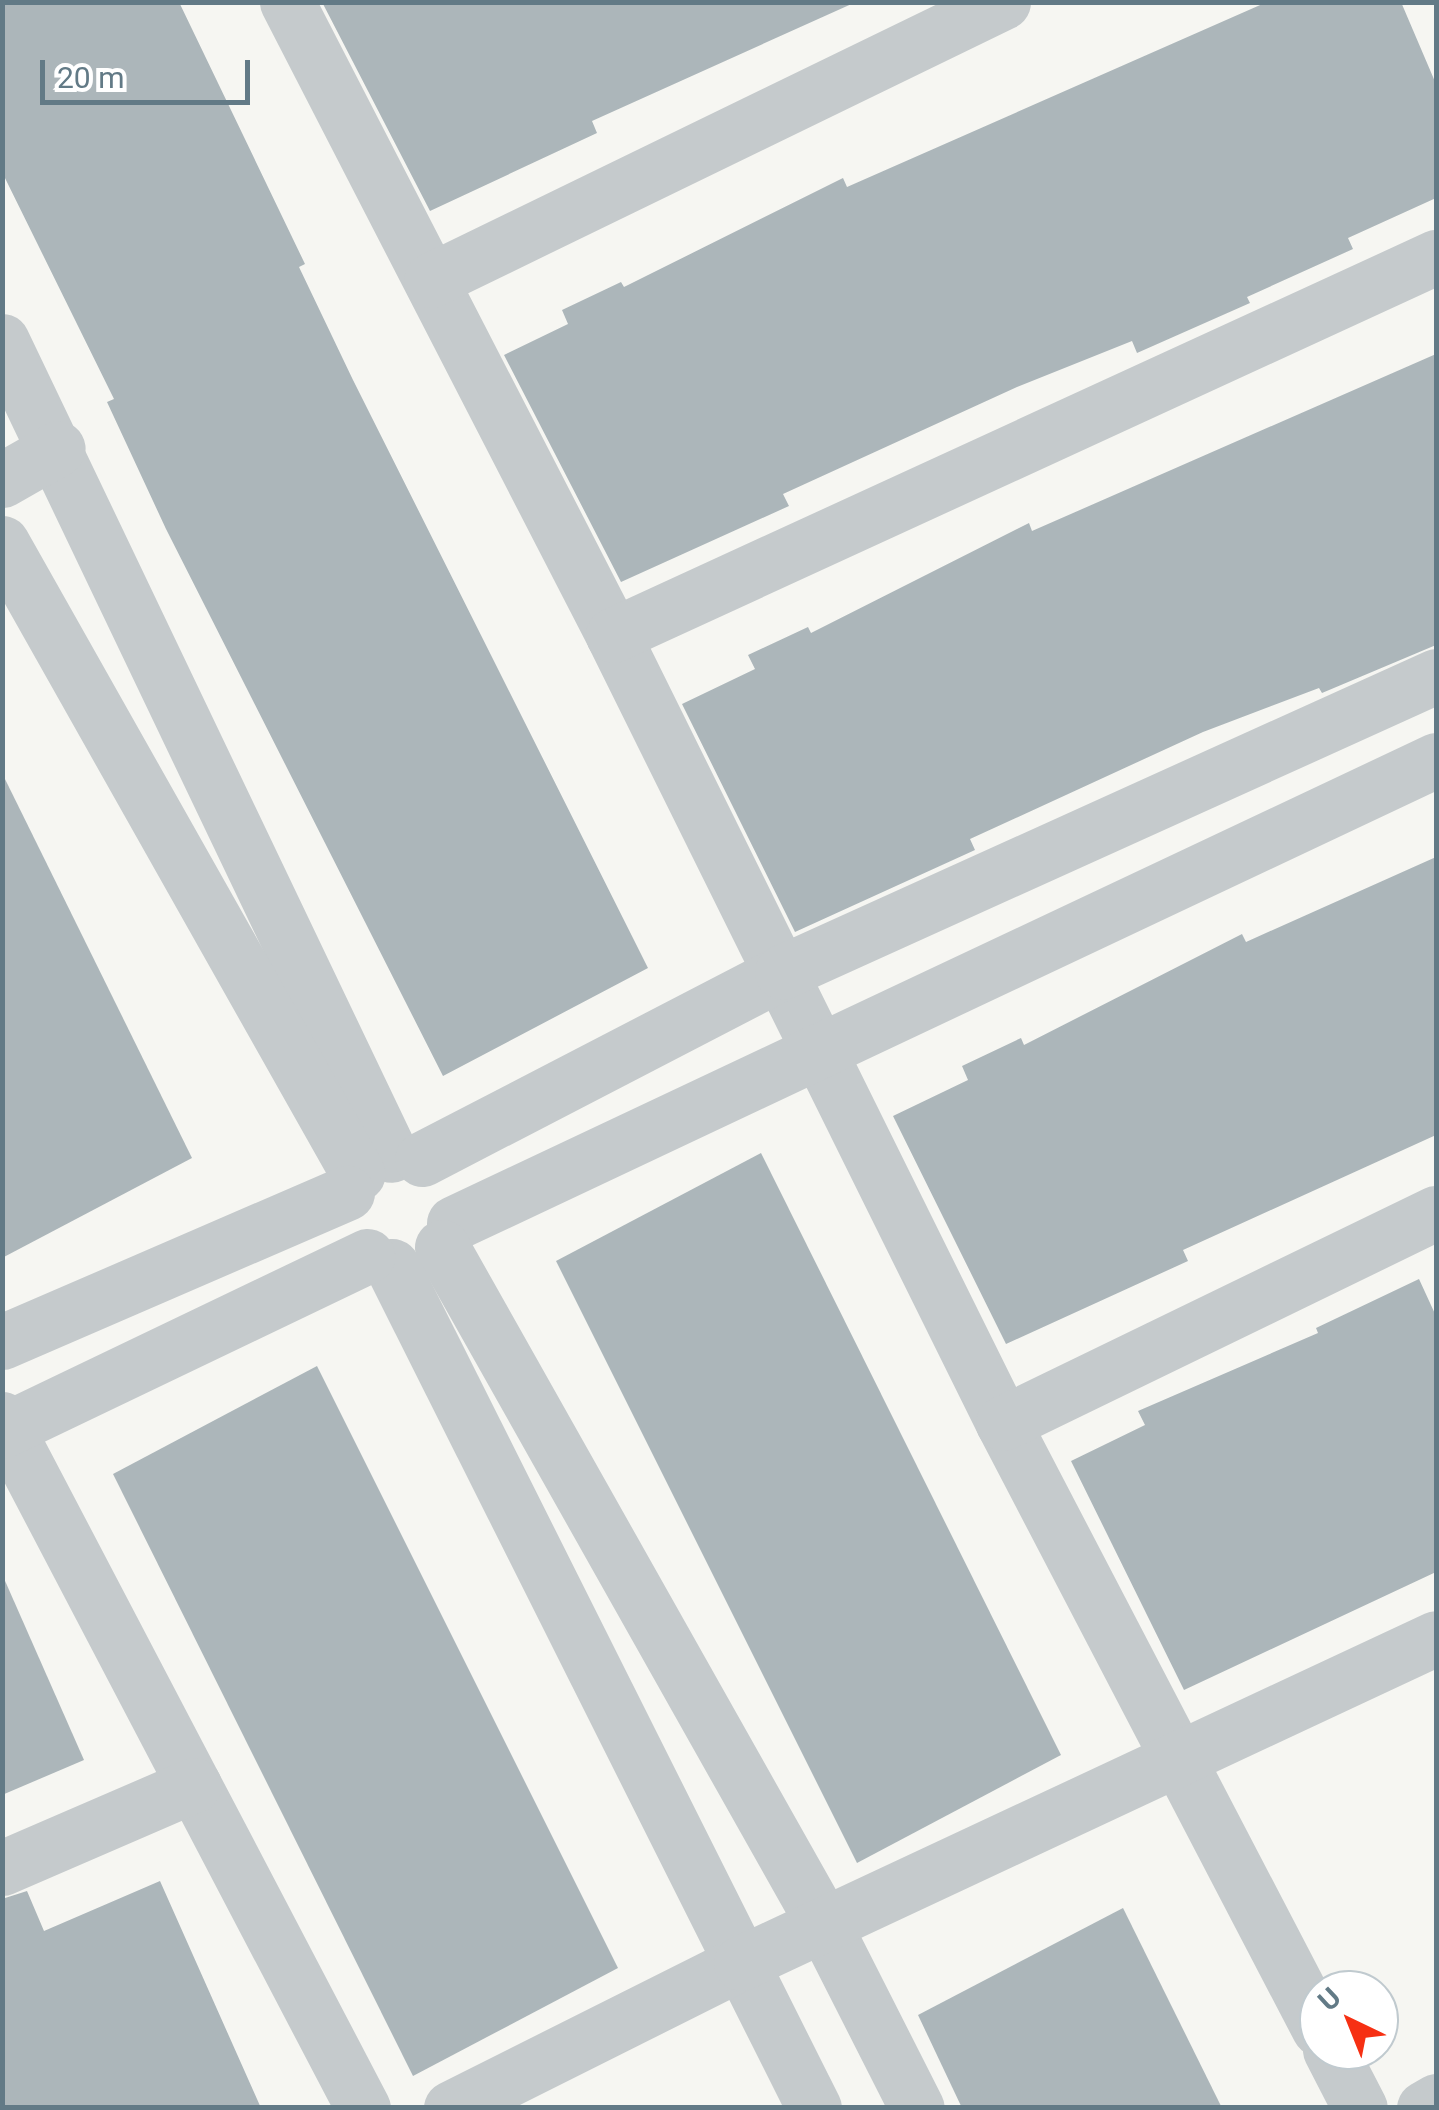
<!DOCTYPE html>
<style>
body{margin:0}
#map{position:relative;width:1439px;height:2110px;overflow:hidden;background:#f6f6f2;font-family:Roboto,sans-serif}
div>[style]{position:absolute}
.building>*{inset:0;background:#acb6ba}
.minor>*{height:55px;margin:-27.5px;padding:0 27.5px;transform-origin:27.5px;border-radius:27.5px;background:#c5cacc}
span{translate:-50% -50%;white-space:nowrap;text-align:center;line-height:1.15;-webkit-text-stroke:10px #fff;paint-order:stroke}
.frame{position:absolute;inset:0;border:5px solid #627a86;pointer-events:none}
.north{position:absolute;left:1299px;top:1970px;width:100px;height:100px;box-sizing:border-box;background:#fff;border:2px solid #c0cacf;border-radius:50%;rotate:317deg;font-size:28px;font-weight:700;line-height:40px;text-align:center;color:#627a86}
.north::after{content:'';display:block;margin:auto;width:35px;height:45px;background:#f63013;clip-path:polygon(50% 0,100% 100%,50% 72%,0 100%)}
.scale{position:absolute;left:40px;top:60px;width:210px;height:45px;box-sizing:border-box;border:5px solid #627a86;border-top:0;padding-left:12px;font-size:30px;line-height:35px;white-space:nowrap;color:#627a86;-webkit-text-stroke:8px #fff;paint-order:stroke}
</style>
<div id="map">
<div class="building">
<div style="clip-path:polygon(2px 2px,179px 2px,305px 264px,299px 267px,353px 380px,648px 968px,443px 1076px,166px 529px,107px 402px,114px 399px,2px 172px)"></div>
<div style="clip-path:polygon(322px 2px,856px 2px,592px 121px,597px 133px,430px 211px)"></div>
<div style="clip-path:polygon(1267px 2px,1401px 2px,1436px 84px,1436px 198px,1348px 238px,1353px 249px,1247px 297px,1250px 303px,1137px 353px,1132px 341px,1017px 387px,783px 494px,789px 506px,621px 582px,504px 355px,568px 324px,562px 310px,621px 282px,624px 287px,843px 178px,847px 187px)"></div>
<div style="clip-path:polygon(1436px 354px,1436px 645px,1322px 693px,1319px 688px,1203px 732px,970px 839px,975px 850px,795px 932px,682px 704px,755px 669px,748px 655px,808px 627px,811px 633px,1029px 523px,1032px 531px)"></div>
<div style="clip-path:polygon(2px 773px,192px 1158px,2px 1258px)"></div>
<div style="clip-path:polygon(1436px 857px,1436px 1135px,1183px 1250px,1188px 1261px,1006px 1344px,893px 1116px,968px 1080px,962px 1066px,1021px 1038px,1024px 1045px,1242px 934px,1246px 942px)"></div>
<div style="clip-path:polygon(761px 1153px,1061px 1755px,857px 1863px,556px 1261px)"></div>
<div style="clip-path:polygon(1419px 1279px,1436px 1316px,1436px 1572px,1184px 1690px,1071px 1461px,1145px 1425px,1138px 1411px,1318px 1333px,1316px 1328px)"></div>
<div style="clip-path:polygon(317px 1366px,618px 1968px,413px 2076px,113px 1474px)"></div>
<div style="clip-path:polygon(2px 1574px,84px 1760px,2px 1795px)"></div>
<div style="clip-path:polygon(160px 1881px,261px 2108px,2px 2108px,2px 1899px,27px 1891px,44px 1931px)"></div>
<div style="clip-path:polygon(1123px 1908px,1222px 2108px,962px 2108px,918px 2015px)"></div>
</div>
<div class="minor">
<div style="left:287px;top:2px;width:712px;rotate:62.75deg"></div>
<div style="left:613px;top:635px;width:879px;rotate:63.67deg"></div>
<div style="left:1003px;top:1423px;width:683px;rotate:62.46deg"></div>
<div style="left:431px;top:280px;width:636px;rotate:-25.92deg"></div>
<div style="left:2px;top:341px;width:902px;rotate:64.46deg"></div>
<div style="left:2px;top:480px;width:64px;rotate:-29.7deg"></div>
<div style="left:2px;top:543px;width:724px;rotate:60.57deg"></div>
<div style="left:613px;top:635px;width:906px;rotate:-24.67deg"></div>
<div style="left:422px;top:1159px;width:406px;rotate:-27.4deg"></div>
<div style="left:782px;top:972px;width:718px;rotate:-24.35deg"></div>
<div style="left:454px;top:1223px;width:1086px;rotate:-25.24deg"></div>
<div style="left:442px;top:1247px;width:778px;rotate:60.6deg"></div>
<div style="left:824px;top:1925px;width:205px;rotate:63.1deg"></div>
<div style="left:392px;top:1266px;width:942px;rotate:63.38deg"></div>
<div style="left:2px;top:1342px;width:376px;rotate:-23.4deg"></div>
<div style="left:2px;top:1419px;width:778px;rotate:62.35deg"></div>
<div style="left:1003px;top:1423px;width:481px;rotate:-25.9deg"></div>
<div style="left:2px;top:1431px;width:405px;rotate:-25.6deg"></div>
<div style="left:2px;top:1868px;width:209px;rotate:-23.4deg"></div>
<div style="left:1330px;top:2050px;width:65px;rotate:62.7deg"></div>
<div style="left:451px;top:2108px;width:324px;rotate:-26.6deg"></div>
<div style="left:741px;top:1963px;width:767px;rotate:-25.06deg"></div>
<div style="left:1424px;top:2108px;width:14px;rotate:-30deg"></div>
</div>
<div class="frame"></div>
<div class="north">U</div>
<div class="scale">20 m</div>
</div>
